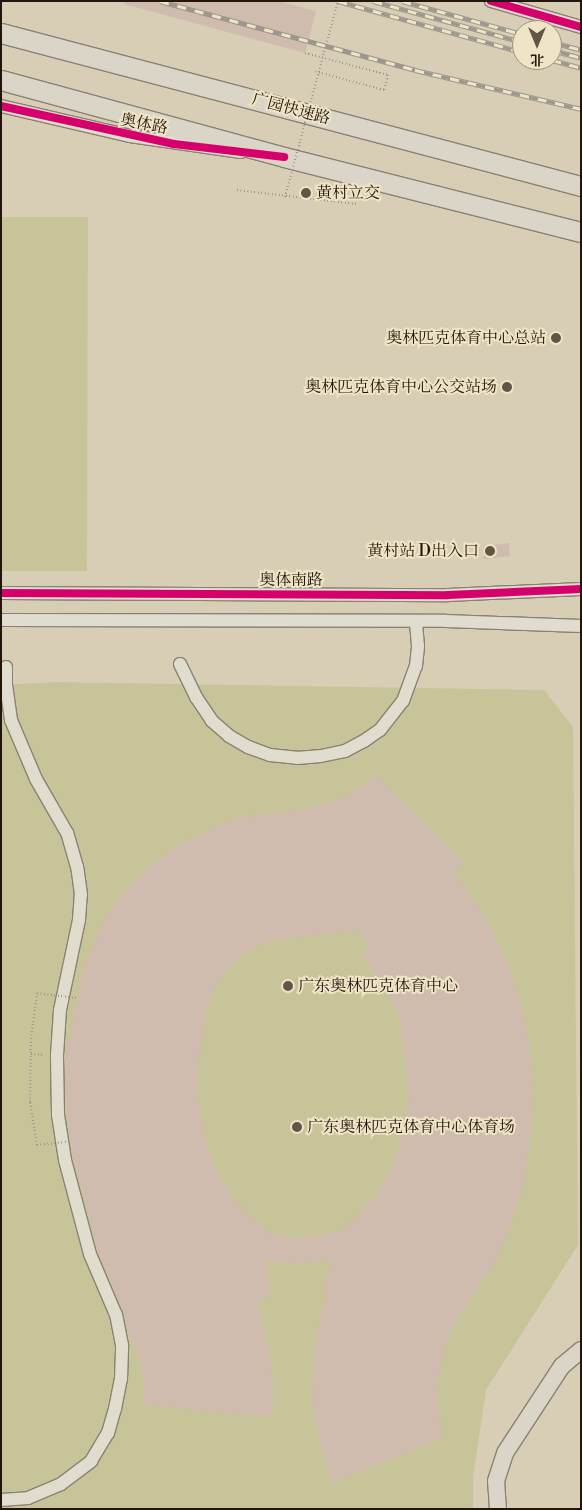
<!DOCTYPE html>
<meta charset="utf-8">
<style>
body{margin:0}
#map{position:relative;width:582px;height:1510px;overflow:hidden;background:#d7ceb5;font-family:"Libre Bodoni","Noto Serif SC",serif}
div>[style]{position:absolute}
.green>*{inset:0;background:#c8c499}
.building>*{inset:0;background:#cfbcae}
.path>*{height:2px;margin-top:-1px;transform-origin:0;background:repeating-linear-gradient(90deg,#9c988d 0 1px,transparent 0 3.5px)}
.roads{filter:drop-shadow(1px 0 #898273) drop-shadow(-1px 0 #898273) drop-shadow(0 1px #898273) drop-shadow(0 -1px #898273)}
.minor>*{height:12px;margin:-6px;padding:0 6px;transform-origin:6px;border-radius:6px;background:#e0dcce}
.major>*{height:16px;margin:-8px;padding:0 8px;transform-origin:8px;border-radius:8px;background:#dad5c6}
.highway>*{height:19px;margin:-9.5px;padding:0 9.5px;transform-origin:9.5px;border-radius:9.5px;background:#dad5c6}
.rail>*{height:5px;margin-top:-2.5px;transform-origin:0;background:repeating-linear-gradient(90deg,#efe4c5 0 9px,#9c988d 0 18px);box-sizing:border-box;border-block:1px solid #9c988d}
.path-bridge>*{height:2px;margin-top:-1px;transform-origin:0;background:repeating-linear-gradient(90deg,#9c988d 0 1px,transparent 0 3.5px)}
.cycleway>*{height:8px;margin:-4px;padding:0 4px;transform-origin:4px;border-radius:4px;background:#d6006c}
.dots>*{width:14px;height:14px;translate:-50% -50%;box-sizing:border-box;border:2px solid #efe4c5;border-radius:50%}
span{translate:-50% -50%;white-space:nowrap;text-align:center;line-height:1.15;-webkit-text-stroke:4px #efe4c5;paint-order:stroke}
.street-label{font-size:16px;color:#23140c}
.poi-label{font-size:16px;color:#23140c}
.left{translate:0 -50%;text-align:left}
.right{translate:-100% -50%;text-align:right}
.frame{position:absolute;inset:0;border:2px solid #23140c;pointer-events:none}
.north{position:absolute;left:512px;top:20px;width:50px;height:50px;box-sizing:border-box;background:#efe4c5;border:1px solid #9d917b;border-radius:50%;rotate:180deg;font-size:14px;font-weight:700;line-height:20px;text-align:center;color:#23140c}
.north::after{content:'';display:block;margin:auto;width:18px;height:22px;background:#625547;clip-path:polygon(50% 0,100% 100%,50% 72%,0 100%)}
</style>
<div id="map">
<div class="green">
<div style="clip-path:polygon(1px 217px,88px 217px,87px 571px,1px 571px)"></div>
<div style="clip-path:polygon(54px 682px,544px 690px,573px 727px,578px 1245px,486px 1390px,473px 1477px,473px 1509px,1px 1509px,1px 685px)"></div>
</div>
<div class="building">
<div style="clip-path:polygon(125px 1px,278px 1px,316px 11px,305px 53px,124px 4px)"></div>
<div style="clip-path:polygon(509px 543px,510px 556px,484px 559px,483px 546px)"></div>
<div style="clip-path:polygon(evenodd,377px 776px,465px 863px,454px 872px,488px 922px,505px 958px,519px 998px,529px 1042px,532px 1095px,530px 1140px,523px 1185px,510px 1228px,494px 1264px,456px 1321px,445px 1344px,437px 1388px,438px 1411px,444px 1437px,332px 1483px,318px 1433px,312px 1396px,317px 1330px,327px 1294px,322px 1293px,331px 1260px,292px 1264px,265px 1260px,271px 1296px,258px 1300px,273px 1374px,273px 1417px,144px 1405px,144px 1381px,138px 1353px,128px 1333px,123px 1312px,98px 1251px,73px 1158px,66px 1114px,65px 1055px,86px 961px,106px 917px,124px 892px,150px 866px,180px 845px,215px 827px,243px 817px,303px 810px,330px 803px,351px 793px,377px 776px,358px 930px,370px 947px,361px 955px,384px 986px,400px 1019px,409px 1090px,405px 1129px,392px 1167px,374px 1201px,372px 1200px,358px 1217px,340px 1231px,316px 1237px,292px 1238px,270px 1233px,252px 1219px,234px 1200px,217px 1173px,206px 1142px,198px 1097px,197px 1074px,206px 1011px,213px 992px,224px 974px,240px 957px,259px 945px,276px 940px,358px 930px)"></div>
</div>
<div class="path">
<div style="left:305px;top:53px;width:86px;rotate:14.8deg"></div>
<div style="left:388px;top:75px;width:16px;rotate:105deg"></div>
<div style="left:384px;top:90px;width:73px;rotate:-164.8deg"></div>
<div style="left:237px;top:190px;width:120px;rotate:6.7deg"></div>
<div style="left:31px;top:1054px;width:14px;rotate:4deg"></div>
<div style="left:37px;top:1145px;width:44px;rotate:-99.2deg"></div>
<div style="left:30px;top:1102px;width:63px;rotate:-89.1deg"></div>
<div style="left:31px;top:1039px;width:46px;rotate:-82.6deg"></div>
</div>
<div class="roads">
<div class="minor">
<div style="left:491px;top:1px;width:94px;rotate:16.1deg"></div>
<div style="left:1px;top:106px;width:132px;rotate:13.1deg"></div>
<div style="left:130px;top:136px;width:112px;rotate:8.2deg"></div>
<div style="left:1px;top:593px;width:447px;rotate:0.3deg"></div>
<div style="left:448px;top:595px;width:133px;rotate:-2.6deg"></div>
<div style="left:1px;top:620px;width:445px;rotate:0.1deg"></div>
<div style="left:446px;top:621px;width:135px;rotate:2.1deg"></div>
<div style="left:180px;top:664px;width:37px;rotate:64deg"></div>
<div style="left:196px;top:697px;width:29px;rotate:56deg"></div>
<div style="left:212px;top:721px;width:23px;rotate:41deg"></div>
<div style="left:229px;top:736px;width:22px;rotate:30deg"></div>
<div style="left:248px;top:747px;width:23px;rotate:20deg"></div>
<div style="left:270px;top:755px;width:27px;rotate:6deg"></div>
<div style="left:297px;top:758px;width:24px;rotate:-5deg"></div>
<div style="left:321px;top:756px;width:25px;rotate:-12deg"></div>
<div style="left:345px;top:751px;width:21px;rotate:-28deg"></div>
<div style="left:364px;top:741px;width:19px;rotate:-35deg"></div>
<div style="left:380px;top:730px;width:37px;rotate:-52deg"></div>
<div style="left:403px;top:701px;width:37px;rotate:-70deg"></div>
<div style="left:416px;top:666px;width:20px;rotate:-84deg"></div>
<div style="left:418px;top:646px;width:25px;rotate:-95deg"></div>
<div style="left:1px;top:1500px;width:27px;rotate:-4deg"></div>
<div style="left:28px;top:1498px;width:36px;rotate:-23deg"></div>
<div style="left:61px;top:1484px;width:38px;rotate:-37deg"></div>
<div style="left:91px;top:1461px;width:33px;rotate:-59deg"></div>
<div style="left:108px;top:1433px;width:25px;rotate:-74deg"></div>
<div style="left:115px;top:1409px;width:31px;rotate:-79deg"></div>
<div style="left:121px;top:1379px;width:34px;rotate:-88deg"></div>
<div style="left:122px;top:1345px;width:31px;rotate:-101deg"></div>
<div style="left:116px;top:1315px;width:66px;rotate:-113.1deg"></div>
<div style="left:90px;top:1254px;width:97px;rotate:-104.9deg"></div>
<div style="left:65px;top:1160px;width:46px;rotate:-98.8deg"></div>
<div style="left:58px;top:1115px;width:60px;rotate:-91deg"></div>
<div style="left:57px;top:1055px;width:45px;rotate:-86.2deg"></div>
<div style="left:60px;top:1010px;width:92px;rotate:-78.1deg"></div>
<div style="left:79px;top:920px;width:26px;rotate:-86deg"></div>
<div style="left:81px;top:894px;width:27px;rotate:-98deg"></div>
<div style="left:77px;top:867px;width:35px;rotate:-106deg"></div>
<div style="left:67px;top:833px;width:62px;rotate:-119.9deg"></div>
<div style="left:36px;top:779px;width:64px;rotate:-113deg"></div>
<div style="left:11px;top:720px;width:34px;rotate:-98deg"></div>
<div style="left:6px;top:686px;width:19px;rotate:-90deg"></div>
</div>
<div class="major">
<div style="left:498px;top:1509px;width:28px;rotate:-94deg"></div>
<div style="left:496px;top:1481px;width:29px;rotate:-72deg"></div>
<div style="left:505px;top:1453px;width:104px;rotate:-56.8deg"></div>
<div style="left:562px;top:1366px;width:25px;rotate:-40deg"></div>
</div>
<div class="highway">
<div style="left:1px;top:33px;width:600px;rotate:14.78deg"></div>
<div style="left:1px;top:80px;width:293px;rotate:15.2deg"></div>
<div style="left:284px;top:157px;width:306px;rotate:14.2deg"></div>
</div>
</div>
<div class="rail">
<div style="left:160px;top:1px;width:264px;rotate:15.1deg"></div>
<div style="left:415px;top:70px;width:171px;rotate:13.2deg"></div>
<div style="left:338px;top:1px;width:191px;rotate:15.5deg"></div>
<div style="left:373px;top:1px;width:155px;rotate:15.4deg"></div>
<div style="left:402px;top:1px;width:124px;rotate:15.4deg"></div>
<div style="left:552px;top:42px;width:30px;rotate:15deg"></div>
<div style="left:552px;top:50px;width:30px;rotate:15deg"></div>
<div style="left:552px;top:60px;width:30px;rotate:15deg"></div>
</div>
<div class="path-bridge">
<div style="left:285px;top:197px;width:203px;rotate:-74.9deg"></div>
<div style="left:37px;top:993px;width:40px;rotate:7.1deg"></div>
<div style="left:37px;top:1145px;width:30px;rotate:-6deg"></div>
</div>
<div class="cycleway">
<div style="left:491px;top:1px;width:94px;rotate:16.1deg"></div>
<div style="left:1px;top:106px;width:177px;rotate:12.4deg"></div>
<div style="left:174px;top:144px;width:111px;rotate:6.7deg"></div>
<div style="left:1px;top:593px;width:447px;rotate:0.3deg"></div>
<div style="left:448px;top:595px;width:133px;rotate:-2.6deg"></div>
</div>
<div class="dots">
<div style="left:306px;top:193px;background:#625547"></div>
<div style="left:556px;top:338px;background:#625547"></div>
<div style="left:507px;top:387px;background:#625547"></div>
<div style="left:490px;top:551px;background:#625547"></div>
<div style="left:288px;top:986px;background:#625547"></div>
<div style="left:297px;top:1127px;background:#625547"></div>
</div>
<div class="street-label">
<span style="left:291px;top:109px;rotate:15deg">广园快速路</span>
<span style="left:144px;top:124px;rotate:11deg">奥体路</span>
<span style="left:291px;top:580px">奥体南路</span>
</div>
<div class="poi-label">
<span class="left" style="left:316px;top:193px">黄村立交</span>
<span class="right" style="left:546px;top:338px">奥林匹克体育中心总站</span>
<span class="right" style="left:497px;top:387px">奥林匹克体育中心公交站场</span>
<span class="right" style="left:479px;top:551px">黄村站 D出入口</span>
<span class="left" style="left:298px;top:986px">广东奥林匹克体育中心</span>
<span class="left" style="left:307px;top:1127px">广东奥林匹克体育中心体育场</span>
</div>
<div class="frame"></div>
<div class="north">北</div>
</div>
